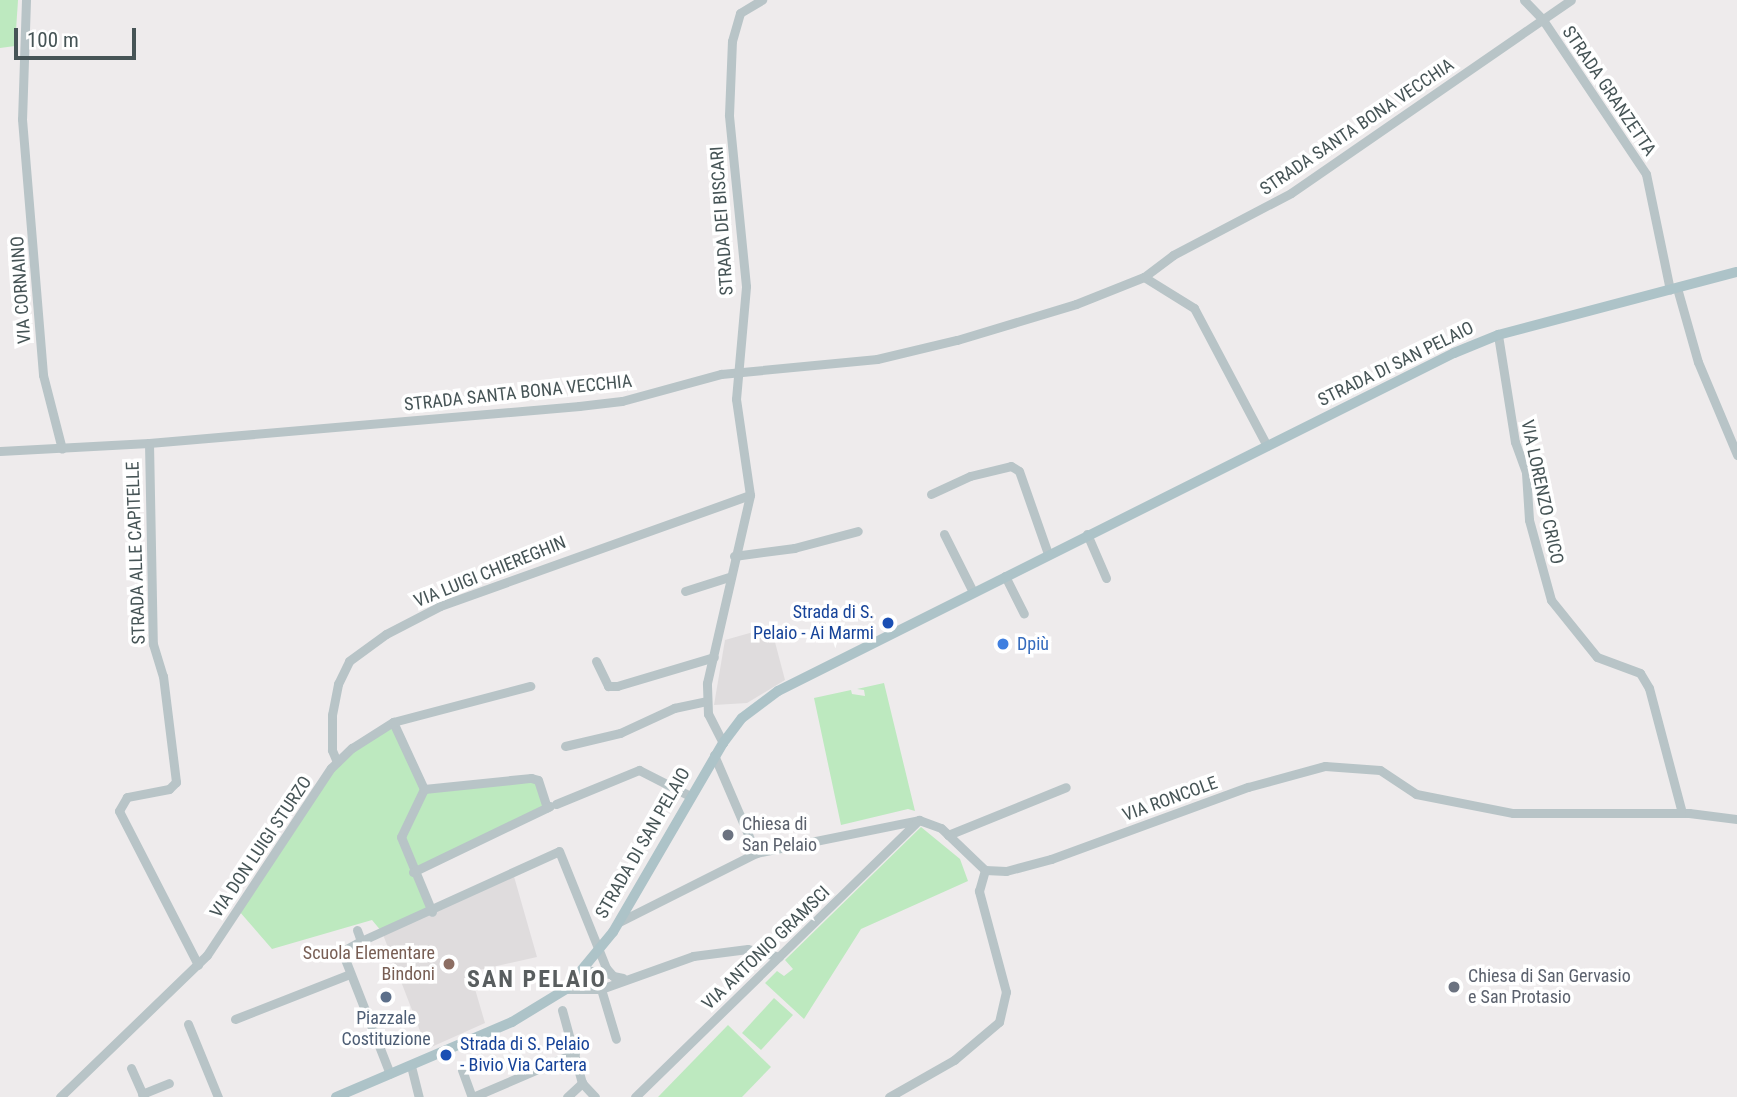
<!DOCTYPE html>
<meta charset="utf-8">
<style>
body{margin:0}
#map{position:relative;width:1737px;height:1097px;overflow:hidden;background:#eeebec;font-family:"Roboto Condensed",sans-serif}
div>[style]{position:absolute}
.education>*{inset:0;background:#dfdcdd}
.green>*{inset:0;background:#bde9bf}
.minor>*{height:9px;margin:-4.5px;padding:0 4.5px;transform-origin:4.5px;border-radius:4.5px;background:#b8c4c7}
.major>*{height:10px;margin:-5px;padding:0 5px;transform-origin:5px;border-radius:5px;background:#adc3c8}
.dots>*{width:19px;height:19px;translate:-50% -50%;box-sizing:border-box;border:4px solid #fff;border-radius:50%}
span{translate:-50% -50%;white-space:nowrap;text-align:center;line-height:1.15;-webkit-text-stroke:7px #fff;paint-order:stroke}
.street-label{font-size:18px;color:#465456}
.transit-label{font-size:18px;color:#164399}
.right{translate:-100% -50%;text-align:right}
.left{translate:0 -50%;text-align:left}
.shop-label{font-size:18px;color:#366cbe}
.worship-label{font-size:18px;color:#5b616d}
.education-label{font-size:18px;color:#785e54}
.service-label{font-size:18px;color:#4e5e75}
.district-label{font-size:24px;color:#595e5f;font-weight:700;letter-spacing:2px}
.scale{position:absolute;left:14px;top:28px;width:122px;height:32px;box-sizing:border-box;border:4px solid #465456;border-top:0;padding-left:9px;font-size:21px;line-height:24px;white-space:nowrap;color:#465456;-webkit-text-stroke:5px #fff;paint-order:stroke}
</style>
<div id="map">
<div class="education">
<div style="clip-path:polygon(771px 627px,785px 680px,747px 703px,714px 705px,725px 640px)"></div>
<div style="clip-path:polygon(513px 873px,537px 957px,470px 972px,485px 1023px,427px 1049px,382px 932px)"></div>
</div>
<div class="green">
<div style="clip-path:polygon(0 0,18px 0,15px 46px,0 48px)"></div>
<div style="clip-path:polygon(884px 683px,915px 811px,908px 809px,841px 825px,814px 698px,851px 690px,852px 694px,865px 696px,864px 690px,857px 689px)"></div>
<div style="clip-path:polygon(393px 722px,424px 789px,538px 780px,547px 808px,414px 872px,432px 912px,382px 932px,372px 920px,272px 949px,239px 911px,331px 768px)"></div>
<div style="clip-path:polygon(921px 827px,960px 859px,968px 881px,861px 929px,804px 1019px,765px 983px,777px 971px,784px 976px,793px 969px,785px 960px)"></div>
<div style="clip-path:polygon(774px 998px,793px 1015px,761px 1050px,742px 1033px)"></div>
<div style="clip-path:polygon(728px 1025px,771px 1067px,742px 1097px,658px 1097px)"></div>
</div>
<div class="minor">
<div style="left:26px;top:0;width:119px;rotate:91.9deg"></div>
<div style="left:22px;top:119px;width:257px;rotate:85.3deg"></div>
<div style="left:43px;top:375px;width:76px;rotate:75.6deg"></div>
<div style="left:1524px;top:0;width:28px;rotate:46deg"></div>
<div style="left:1543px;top:20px;width:185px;rotate:56.2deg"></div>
<div style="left:1646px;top:174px;width:118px;rotate:78.3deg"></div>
<div style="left:1144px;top:277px;width:59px;rotate:31.8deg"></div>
<div style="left:1194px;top:308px;width:156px;rotate:62.1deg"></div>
<div style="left:1677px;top:288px;width:77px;rotate:74.2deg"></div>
<div style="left:1698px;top:362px;width:101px;rotate:67.2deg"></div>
<div style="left:1498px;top:335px;width:108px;rotate:81deg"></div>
<div style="left:1515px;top:442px;width:33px;rotate:70deg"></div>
<div style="left:1526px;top:473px;width:47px;rotate:86.3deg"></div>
<div style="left:1529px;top:520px;width:83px;rotate:74.6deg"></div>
<div style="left:1551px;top:600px;width:73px;rotate:51.1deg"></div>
<div style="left:1597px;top:657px;width:46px;rotate:20.4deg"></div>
<div style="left:1640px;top:673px;width:17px;rotate:59deg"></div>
<div style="left:1649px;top:688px;width:129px;rotate:75.2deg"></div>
<div style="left:149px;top:443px;width:201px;rotate:88.9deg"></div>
<div style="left:153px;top:644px;width:34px;rotate:73deg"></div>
<div style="left:163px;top:676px;width:107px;rotate:83deg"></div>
<div style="left:176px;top:782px;width:10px;rotate:135deg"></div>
<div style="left:169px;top:789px;width:43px;rotate:169.2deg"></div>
<div style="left:127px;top:797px;width:16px;rotate:120deg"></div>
<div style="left:119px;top:811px;width:173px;rotate:62.8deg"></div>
<div style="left:0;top:451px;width:149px;rotate:-3.1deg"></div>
<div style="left:149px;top:443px;width:432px;rotate:-4.9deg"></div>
<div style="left:579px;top:406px;width:43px;rotate:-6.6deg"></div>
<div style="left:622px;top:401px;width:103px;rotate:-15.3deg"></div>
<div style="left:721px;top:374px;width:157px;rotate:-5.5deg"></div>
<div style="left:877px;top:359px;width:82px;rotate:-13.4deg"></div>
<div style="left:957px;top:340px;width:124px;rotate:-16.8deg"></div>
<div style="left:1076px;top:304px;width:73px;rotate:-21.7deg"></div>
<div style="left:1144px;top:277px;width:36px;rotate:-37deg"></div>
<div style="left:1173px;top:255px;width:133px;rotate:-27.7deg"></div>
<div style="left:1291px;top:193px;width:340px;rotate:-34.6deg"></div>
<div style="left:931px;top:494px;width:43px;rotate:-24.8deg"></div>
<div style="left:970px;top:476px;width:42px;rotate:-13.7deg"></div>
<div style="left:1011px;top:466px;width:9px;rotate:32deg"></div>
<div style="left:1019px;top:471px;width:88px;rotate:70.7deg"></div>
<div style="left:944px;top:534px;width:65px;rotate:63.4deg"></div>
<div style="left:1087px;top:534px;width:48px;rotate:66.6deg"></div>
<div style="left:734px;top:556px;width:61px;rotate:-7.6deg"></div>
<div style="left:794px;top:548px;width:66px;rotate:-14.9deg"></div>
<div style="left:1005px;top:576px;width:42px;rotate:63.4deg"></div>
<div style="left:685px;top:591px;width:46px;rotate:-17.7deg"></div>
<div style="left:596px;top:661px;width:28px;rotate:64deg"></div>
<div style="left:608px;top:686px;width:9px"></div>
<div style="left:617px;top:686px;width:101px;rotate:-16.6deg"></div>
<div style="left:393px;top:722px;width:74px;rotate:65.2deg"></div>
<div style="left:424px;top:789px;width:53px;rotate:115.6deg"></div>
<div style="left:401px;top:837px;width:81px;rotate:67.5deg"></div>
<div style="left:723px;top:743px;width:33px;rotate:-117deg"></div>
<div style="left:708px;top:714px;width:31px;rotate:-92deg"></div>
<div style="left:707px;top:683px;width:193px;rotate:-77.1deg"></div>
<div style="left:750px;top:495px;width:97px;rotate:-98.3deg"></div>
<div style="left:736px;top:399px;width:113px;rotate:-84.9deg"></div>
<div style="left:746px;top:286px;width:172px;rotate:-95.7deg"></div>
<div style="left:729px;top:115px;width:74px;rotate:-87.7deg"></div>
<div style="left:732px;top:41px;width:29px;rotate:-74deg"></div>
<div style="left:740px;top:13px;width:26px;rotate:-31deg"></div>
<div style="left:565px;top:746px;width:57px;rotate:-13.3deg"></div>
<div style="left:620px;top:733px;width:60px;rotate:-24.8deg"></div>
<div style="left:674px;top:708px;width:33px;rotate:-12deg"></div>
<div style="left:714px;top:755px;width:107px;rotate:66.8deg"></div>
<div style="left:337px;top:762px;width:13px;rotate:-113deg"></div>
<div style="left:332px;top:750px;width:35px;rotate:-90deg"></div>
<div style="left:332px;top:715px;width:32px;rotate:-79deg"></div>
<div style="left:338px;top:684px;width:25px;rotate:-64deg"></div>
<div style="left:349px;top:661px;width:46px;rotate:-36.1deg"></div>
<div style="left:386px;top:634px;width:61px;rotate:-27.4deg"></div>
<div style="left:440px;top:606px;width:329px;rotate:-19.7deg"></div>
<div style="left:424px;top:789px;width:108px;rotate:-5.9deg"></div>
<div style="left:531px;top:778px;width:7px;rotate:16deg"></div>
<div style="left:538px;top:780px;width:29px;rotate:72deg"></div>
<div style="left:556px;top:804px;width:90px;rotate:-22.3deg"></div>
<div style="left:639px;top:770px;width:57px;rotate:27deg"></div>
<div style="left:948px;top:835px;width:127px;rotate:-22.1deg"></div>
<div style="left:413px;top:872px;width:152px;rotate:-25.7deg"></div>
<div style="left:619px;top:922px;width:153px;rotate:-26.7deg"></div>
<div style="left:756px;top:853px;width:166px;rotate:-11.4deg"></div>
<div style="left:919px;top:820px;width:23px;rotate:20deg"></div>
<div style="left:941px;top:828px;width:61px;rotate:43.7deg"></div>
<div style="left:985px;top:870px;width:21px;rotate:3deg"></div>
<div style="left:1006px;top:871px;width:47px;rotate:-14.9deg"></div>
<div style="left:1051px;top:859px;width:210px;rotate:-20.1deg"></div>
<div style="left:1248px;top:787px;width:80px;rotate:-15.3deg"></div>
<div style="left:1325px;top:766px;width:55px;rotate:4.2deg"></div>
<div style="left:1380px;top:770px;width:43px;rotate:33.7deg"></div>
<div style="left:1416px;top:794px;width:99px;rotate:11.1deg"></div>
<div style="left:1513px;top:813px;width:176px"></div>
<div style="left:1689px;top:813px;width:48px;rotate:7.1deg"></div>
<div style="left:357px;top:930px;width:12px;rotate:70deg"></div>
<div style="left:361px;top:941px;width:18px;rotate:151deg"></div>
<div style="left:345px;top:950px;width:9px;rotate:90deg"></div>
<div style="left:345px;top:959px;width:123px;rotate:68.6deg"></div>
<div style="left:361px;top:941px;width:217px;rotate:-24.4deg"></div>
<div style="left:559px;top:851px;width:126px;rotate:68.1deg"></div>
<div style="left:606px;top:968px;width:11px;rotate:49deg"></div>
<div style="left:613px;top:976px;width:10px;rotate:11deg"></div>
<div style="left:585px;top:970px;width:24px;rotate:9deg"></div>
<div style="left:566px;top:989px;width:35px"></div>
<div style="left:601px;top:989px;width:98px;rotate:-19.7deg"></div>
<div style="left:693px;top:956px;width:55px;rotate:-7.3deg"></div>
<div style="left:748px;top:949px;width:32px;rotate:14deg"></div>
<div style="left:601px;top:989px;width:52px;rotate:73.3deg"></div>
<div style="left:562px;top:1010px;width:76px;rotate:74.7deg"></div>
<div style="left:582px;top:1083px;width:19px;rotate:47deg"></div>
<div style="left:235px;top:1019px;width:123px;rotate:-21.4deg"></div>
<div style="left:188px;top:1024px;width:79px;rotate:67.7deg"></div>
<div style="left:411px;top:1066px;width:32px;rotate:76deg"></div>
<div style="left:131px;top:1068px;width:32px;rotate:66deg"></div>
<div style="left:462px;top:1070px;width:29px;rotate:70deg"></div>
<div style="left:142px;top:1094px;width:29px;rotate:-22deg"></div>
<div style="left:60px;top:1097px;width:204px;rotate:-44deg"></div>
<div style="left:207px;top:955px;width:224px;rotate:-56.5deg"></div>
<div style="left:331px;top:768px;width:29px;rotate:-44deg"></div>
<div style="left:352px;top:748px;width:49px;rotate:-32.4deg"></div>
<div style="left:393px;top:722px;width:142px;rotate:-14.7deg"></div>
<div style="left:473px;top:1097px;width:111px;rotate:-23.3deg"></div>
<div style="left:567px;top:1097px;width:21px;rotate:-43deg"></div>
<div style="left:635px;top:1097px;width:397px;rotate:-44.3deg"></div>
<div style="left:889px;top:1097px;width:75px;rotate:-29.6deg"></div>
<div style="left:954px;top:1060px;width:59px;rotate:-40.2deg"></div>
<div style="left:999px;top:1022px;width:31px;rotate:-77deg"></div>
<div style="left:1006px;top:992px;width:105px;rotate:-105deg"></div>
<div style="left:979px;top:891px;width:22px;rotate:-74deg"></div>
</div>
<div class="major">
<div style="left:336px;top:1097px;width:191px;rotate:-23.1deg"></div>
<div style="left:512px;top:1022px;width:63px;rotate:-31.4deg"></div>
<div style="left:566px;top:989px;width:74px;rotate:-50.5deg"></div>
<div style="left:613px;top:932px;width:219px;rotate:-59.8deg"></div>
<div style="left:723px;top:743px;width:31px;rotate:-53deg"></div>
<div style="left:742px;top:718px;width:45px;rotate:-36.9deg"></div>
<div style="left:778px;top:691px;width:756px;rotate:-26.57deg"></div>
<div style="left:1454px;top:353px;width:48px;rotate:-22.2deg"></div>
<div style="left:1498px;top:335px;width:247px;rotate:-14.8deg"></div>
</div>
<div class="dots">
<div style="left:888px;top:623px;background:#1a4fb4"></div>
<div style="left:1003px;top:644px;background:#3f7fe0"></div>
<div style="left:728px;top:835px;background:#6b7280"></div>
<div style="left:449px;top:964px;background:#8d6e63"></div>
<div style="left:1454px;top:987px;background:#6b7280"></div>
<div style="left:386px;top:997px;background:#5c6f8a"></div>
<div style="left:446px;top:1055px;background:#1a4fb4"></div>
</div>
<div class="street-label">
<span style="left:1609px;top:91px;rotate:56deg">STRADA GRANZETTA</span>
<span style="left:1357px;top:127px;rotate:-34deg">STRADA SANTA BONA VECCHIA</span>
<span style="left:722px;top:221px;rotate:-94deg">STRADA DEI BISCARI</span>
<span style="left:21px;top:290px;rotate:-94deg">VIA CORNAINO</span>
<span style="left:1396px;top:364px;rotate:-26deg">STRADA DI SAN PELAIO</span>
<span style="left:518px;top:393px;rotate:-6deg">STRADA SANTA BONA VECCHIA</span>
<span style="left:1542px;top:492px;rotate:78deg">VIA LORENZO CRICO</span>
<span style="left:136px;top:553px;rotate:-92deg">STRADA ALLE CAPITELLE</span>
<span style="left:490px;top:572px;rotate:-22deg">VIA LUIGI CHIEREGHIN</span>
<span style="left:1170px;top:799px;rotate:-20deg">VIA RONCOLE</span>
<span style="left:643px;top:843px;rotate:-60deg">STRADA DI SAN PELAIO</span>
<span style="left:261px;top:847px;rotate:-56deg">VIA DON LUIGI STURZO</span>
<span style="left:766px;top:948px;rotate:-44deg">VIA ANTONIO GRAMSCI</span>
</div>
<div class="transit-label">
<span class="right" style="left:874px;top:623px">Strada di S.<br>Pelaio - Ai Marmi</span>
<span class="left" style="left:460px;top:1055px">Strada di S. Pelaio<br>- Bivio Via Cartera</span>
</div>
<div class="shop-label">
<span class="left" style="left:1017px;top:644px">Dpiù</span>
</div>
<div class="worship-label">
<span class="left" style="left:742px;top:835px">Chiesa di<br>San Pelaio</span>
<span class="left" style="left:1468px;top:987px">Chiesa di San Gervasio<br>e San Protasio</span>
</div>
<div class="education-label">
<span class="right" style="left:435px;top:964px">Scuola Elementare<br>Bindoni</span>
</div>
<div class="service-label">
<span style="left:386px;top:1029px">Piazzale<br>Costituzione</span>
</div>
<div class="district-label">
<span style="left:537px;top:980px">SAN PELAIO</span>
</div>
<div class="scale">100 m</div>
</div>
